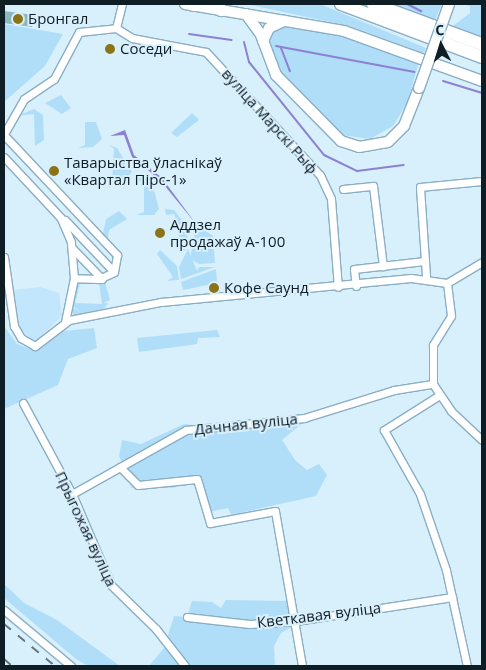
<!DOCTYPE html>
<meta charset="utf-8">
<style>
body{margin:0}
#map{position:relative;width:486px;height:670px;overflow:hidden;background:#d8effc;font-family:"Open Sans",sans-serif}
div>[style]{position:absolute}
.built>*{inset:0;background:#c2e6fc}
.green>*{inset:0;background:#b0def9}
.water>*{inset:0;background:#8d81d2}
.stream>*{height:2px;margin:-1px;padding:0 1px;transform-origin:1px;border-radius:1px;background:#8d81d2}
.building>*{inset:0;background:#8ab8be}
.roads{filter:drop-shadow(1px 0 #8aaec3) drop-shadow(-1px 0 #8aaec3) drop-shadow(0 1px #8aaec3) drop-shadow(0 -1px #8aaec3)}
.street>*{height:7px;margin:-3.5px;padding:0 3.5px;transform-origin:3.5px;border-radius:3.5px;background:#fff}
.secondary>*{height:10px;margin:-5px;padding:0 5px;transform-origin:5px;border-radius:5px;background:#fff}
.highway>*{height:12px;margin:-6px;padding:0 6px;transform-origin:6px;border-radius:6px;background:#fff}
.rail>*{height:2px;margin-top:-1px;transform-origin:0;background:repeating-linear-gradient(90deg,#63757f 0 9px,transparent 0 18px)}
.bridges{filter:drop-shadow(1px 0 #8aaec3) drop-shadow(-1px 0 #8aaec3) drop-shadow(0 1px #8aaec3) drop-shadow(0 -1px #8aaec3)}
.secondary-bridge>*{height:10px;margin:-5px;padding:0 5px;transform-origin:5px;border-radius:5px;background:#fff}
.dots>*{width:14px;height:14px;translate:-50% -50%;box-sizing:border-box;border:2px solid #d8effc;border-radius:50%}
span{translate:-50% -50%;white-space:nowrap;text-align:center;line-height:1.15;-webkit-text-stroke:4px #d8effc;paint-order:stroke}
.poi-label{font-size:15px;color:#0f1d25}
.left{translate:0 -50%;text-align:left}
.street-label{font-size:15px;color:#0f1d25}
.frame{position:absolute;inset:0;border:5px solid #0f1d25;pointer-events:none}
.north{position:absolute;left:416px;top:20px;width:50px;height:50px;-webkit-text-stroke:4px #d8effc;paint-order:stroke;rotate:355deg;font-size:14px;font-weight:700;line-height:20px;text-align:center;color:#0f1d25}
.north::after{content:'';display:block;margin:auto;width:18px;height:22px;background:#0f1d25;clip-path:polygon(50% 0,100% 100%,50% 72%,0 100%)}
</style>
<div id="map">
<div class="built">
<div style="clip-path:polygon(40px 287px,59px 293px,62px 316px,35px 342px,17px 327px,12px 290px)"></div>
</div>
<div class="green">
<div style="clip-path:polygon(246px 4px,320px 4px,426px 48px,424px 53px,349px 26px)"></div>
<div style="clip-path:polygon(385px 4px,442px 4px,433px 25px)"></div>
<div style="clip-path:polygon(463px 4px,482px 4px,482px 39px,449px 29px,470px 13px,470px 6px)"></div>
<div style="clip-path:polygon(4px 24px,63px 34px,45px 66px,4px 102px)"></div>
<div style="clip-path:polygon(286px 25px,336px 33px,419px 62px,407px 103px,393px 126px,370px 139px,342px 135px,274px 64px,267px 35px)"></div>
<div style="clip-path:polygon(61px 95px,71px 108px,62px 114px,45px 103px)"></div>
<div style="clip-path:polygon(34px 109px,43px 115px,44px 140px,35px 146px,34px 114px,17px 116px)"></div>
<div style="clip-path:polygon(192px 113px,199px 120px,177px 137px,171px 133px)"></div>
<div style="clip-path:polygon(85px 122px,96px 122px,102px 139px,93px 147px,78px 148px,85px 145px)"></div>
<div style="clip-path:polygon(109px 145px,117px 148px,132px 172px,122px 182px,112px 182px,114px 149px)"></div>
<div style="clip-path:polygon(137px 175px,152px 182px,159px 209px,154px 215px,136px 215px,144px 212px,144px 182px,137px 181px)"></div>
<div style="clip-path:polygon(165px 209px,174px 210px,184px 223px,189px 243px,183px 253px,174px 214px,166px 215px)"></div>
<div style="clip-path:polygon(119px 211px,127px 219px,109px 230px,108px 239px,103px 234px,106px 219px)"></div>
<div style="clip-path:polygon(203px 229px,213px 236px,215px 263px,199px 264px,190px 259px,195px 232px)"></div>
<div style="clip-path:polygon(188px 249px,197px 271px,199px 267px,215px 267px,181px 279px,179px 267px)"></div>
<div style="clip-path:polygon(160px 250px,177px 266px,179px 280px,167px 281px,173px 277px,157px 254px)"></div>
<div style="clip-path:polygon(216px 269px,217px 283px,183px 290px,181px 282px)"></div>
<div style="clip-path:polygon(105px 282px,110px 300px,104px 303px,108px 303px,104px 309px,73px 315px,72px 306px,81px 313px,72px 304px,76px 283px,80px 284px,75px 303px,102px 304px,99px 283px)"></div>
<div style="clip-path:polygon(4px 326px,17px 344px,36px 351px,64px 331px,94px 328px,97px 348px,68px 359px,58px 385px,4px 409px)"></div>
<div style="clip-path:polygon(217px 330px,220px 337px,198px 338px,197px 344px,139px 352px,137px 338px)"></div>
<div style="clip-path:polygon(305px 421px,282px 440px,295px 460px,307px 470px,319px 464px,327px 475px,316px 496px,231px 515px,228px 508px,209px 512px,196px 482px,172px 488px,132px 488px,119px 456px,122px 440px,141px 444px,184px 424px,234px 429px)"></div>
<div style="clip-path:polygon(4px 584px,24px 603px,57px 620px,120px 666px,88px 666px,76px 659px,4px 598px)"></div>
<div style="clip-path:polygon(226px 600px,287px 601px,294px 626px,281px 633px,274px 646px,275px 666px,149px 666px,164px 648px,174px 616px,187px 617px,192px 601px,212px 602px,221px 608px)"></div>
</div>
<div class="water">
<div style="clip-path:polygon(125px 130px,134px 155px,162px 178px,196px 224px,160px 180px,132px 157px,124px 135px,110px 136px)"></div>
</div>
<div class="stream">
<div style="left:407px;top:4px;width:16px;rotate:27deg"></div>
<div style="left:189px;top:34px;width:43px;rotate:7.9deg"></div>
<div style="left:244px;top:42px;width:21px;rotate:76deg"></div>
<div style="left:249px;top:62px;width:119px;rotate:51.1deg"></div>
<div style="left:324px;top:155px;width:37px;rotate:26deg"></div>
<div style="left:357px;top:171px;width:47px;rotate:-7.3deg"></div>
<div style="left:276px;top:46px;width:141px;rotate:10.6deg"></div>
<div style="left:281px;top:48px;width:25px;rotate:69deg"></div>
<div style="left:443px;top:81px;width:41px;rotate:17.1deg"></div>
</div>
<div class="building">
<div style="clip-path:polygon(4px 11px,33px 15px,32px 27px,4px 23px)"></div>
</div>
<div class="roads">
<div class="street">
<div style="left:116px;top:28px;width:19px;rotate:32deg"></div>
<div style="left:132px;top:38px;width:75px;rotate:10.7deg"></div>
<div style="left:206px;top:52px;width:168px;rotate:47.2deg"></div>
<div style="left:320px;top:175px;width:26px;rotate:65deg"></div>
<div style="left:331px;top:199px;width:88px;rotate:85.5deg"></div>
<div style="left:4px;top:134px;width:40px;rotate:-60.3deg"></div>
<div style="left:24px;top:99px;width:36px;rotate:-34deg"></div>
<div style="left:54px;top:79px;width:53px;rotate:-62deg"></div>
<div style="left:79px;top:32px;width:37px;rotate:-6deg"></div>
<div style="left:116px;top:28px;width:25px;rotate:-76deg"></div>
<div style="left:4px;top:135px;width:165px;rotate:46.7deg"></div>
<div style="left:117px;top:255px;width:17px;rotate:100deg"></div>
<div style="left:114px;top:272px;width:17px;rotate:155deg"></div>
<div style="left:99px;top:279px;width:25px;rotate:-178deg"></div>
<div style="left:74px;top:278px;width:36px;rotate:-95deg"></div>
<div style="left:71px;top:242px;width:26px;rotate:-113deg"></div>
<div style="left:61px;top:218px;width:83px;rotate:-133.1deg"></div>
<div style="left:343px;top:189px;width:30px;rotate:-6deg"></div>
<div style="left:373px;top:186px;width:81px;rotate:82.9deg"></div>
<div style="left:65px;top:220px;width:71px;rotate:46.7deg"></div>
<div style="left:72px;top:248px;width:43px;rotate:45.9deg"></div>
<div style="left:4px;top:257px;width:70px;rotate:81.8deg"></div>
<div style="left:14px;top:326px;width:14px;rotate:60deg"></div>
<div style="left:21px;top:338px;width:16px;rotate:30deg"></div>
<div style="left:35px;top:346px;width:43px;rotate:-37.4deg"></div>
<div style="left:69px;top:320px;width:94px;rotate:-11.1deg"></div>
<div style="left:161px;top:302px;width:251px;rotate:-5.5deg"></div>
<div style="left:411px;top:278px;width:36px;rotate:8deg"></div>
<div style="left:425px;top:261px;width:74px;rotate:-93.9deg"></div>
<div style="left:420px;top:187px;width:62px;rotate:-5.5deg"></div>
<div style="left:447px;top:283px;width:33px;rotate:83deg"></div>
<div style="left:451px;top:316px;width:34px;rotate:122deg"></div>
<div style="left:433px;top:345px;width:39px;rotate:90deg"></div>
<div style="left:433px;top:384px;width:32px;rotate:56deg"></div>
<div style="left:451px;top:411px;width:42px;rotate:43.1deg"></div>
<div style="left:447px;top:283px;width:41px;rotate:-31deg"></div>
<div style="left:356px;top:286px;width:17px;rotate:-97deg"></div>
<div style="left:354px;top:269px;width:71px;rotate:-6.4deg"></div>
<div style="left:425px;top:261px;width:16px;rotate:86deg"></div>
<div style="left:65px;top:322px;width:45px;rotate:-78.4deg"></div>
<div style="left:438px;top:396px;width:64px;rotate:147.8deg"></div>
<div style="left:384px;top:430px;width:73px;rotate:60.6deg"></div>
<div style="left:420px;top:494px;width:80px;rotate:71.1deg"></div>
<div style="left:446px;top:570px;width:98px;rotate:77.7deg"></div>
<div style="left:23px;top:403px;width:103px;rotate:61.7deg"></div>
<div style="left:72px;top:494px;width:99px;rotate:66.8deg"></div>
<div style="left:111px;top:585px;width:63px;rotate:44.4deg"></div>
<div style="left:156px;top:629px;width:47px;rotate:51.9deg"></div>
<div style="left:120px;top:467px;width:25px;rotate:45deg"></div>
<div style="left:138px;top:485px;width:59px;rotate:-5.8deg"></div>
<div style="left:197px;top:479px;width:46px;rotate:73.5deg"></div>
<div style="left:210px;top:523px;width:66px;rotate:-10.5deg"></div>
<div style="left:275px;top:511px;width:157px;rotate:80.1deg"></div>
<div style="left:72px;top:494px;width:131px;rotate:-29.3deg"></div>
<div style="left:186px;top:430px;width:119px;rotate:-5.8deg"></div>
<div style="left:304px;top:418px;width:94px;rotate:-17.3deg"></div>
<div style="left:394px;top:390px;width:39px;rotate:-9deg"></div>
<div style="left:4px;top:610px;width:87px;rotate:39.9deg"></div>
<div style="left:187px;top:617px;width:63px;rotate:6.3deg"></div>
<div style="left:250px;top:624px;width:46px;rotate:-3.7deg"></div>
<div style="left:296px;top:621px;width:158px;rotate:-8.7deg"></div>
</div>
<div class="secondary">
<div style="left:185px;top:4px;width:161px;rotate:9.6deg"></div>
<div style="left:344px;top:31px;width:147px;rotate:19.9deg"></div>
<div style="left:246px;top:14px;width:26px;rotate:54deg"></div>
<div style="left:261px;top:35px;width:43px;rotate:69.4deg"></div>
<div style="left:276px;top:75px;width:93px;rotate:45.4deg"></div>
<div style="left:341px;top:141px;width:19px;rotate:18deg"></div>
<div style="left:359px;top:147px;width:29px;rotate:-10deg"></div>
<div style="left:388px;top:142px;width:23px;rotate:-45deg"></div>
<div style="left:404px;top:126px;width:41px;rotate:-68.5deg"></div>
<div style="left:263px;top:41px;width:14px;rotate:-65deg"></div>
<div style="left:269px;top:28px;width:17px;rotate:-25deg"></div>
</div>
<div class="highway">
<div style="left:216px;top:4px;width:8px;rotate:50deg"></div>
<div style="left:341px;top:4px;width:151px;rotate:20.6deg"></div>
<div style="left:373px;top:4px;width:116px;rotate:20.2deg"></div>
<div style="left:193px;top:5px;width:12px;rotate:-5deg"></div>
</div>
</div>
<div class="rail">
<div style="left:4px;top:624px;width:66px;rotate:39.5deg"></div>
<div style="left:4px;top:659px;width:11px;rotate:41deg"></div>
</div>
<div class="bridges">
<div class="secondary-bridge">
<div style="left:419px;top:88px;width:89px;rotate:-70.3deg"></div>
</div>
</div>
<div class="dots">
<div style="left:18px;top:19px;background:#8b7417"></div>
<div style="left:110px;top:49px;background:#8b7417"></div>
<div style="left:54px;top:171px;background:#8b7417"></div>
<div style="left:160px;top:233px;background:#8b7417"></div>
<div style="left:214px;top:288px;background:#8b7417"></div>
</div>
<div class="poi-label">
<span class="left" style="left:28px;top:19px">Бронгал</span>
<span class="left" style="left:120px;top:49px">Соседи</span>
<span class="left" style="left:64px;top:171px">Таварыства ўласнікаў<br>«Квартал Пірс-1»</span>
<span class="left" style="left:170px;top:233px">Аддзел<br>продажаў А-100</span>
<span class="left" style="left:224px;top:288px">Кофе Саунд</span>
</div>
<div class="street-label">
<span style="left:270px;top:121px;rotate:48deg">вуліца Марскі Рыф</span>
<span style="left:246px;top:424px;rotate:-6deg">Дачная вуліца</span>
<span style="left:86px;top:529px;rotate:65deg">Прыгожая вуліца</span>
<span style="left:319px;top:615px;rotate:-7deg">Кветкавая вуліца</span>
</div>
<div class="frame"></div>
<div class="north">С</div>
</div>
